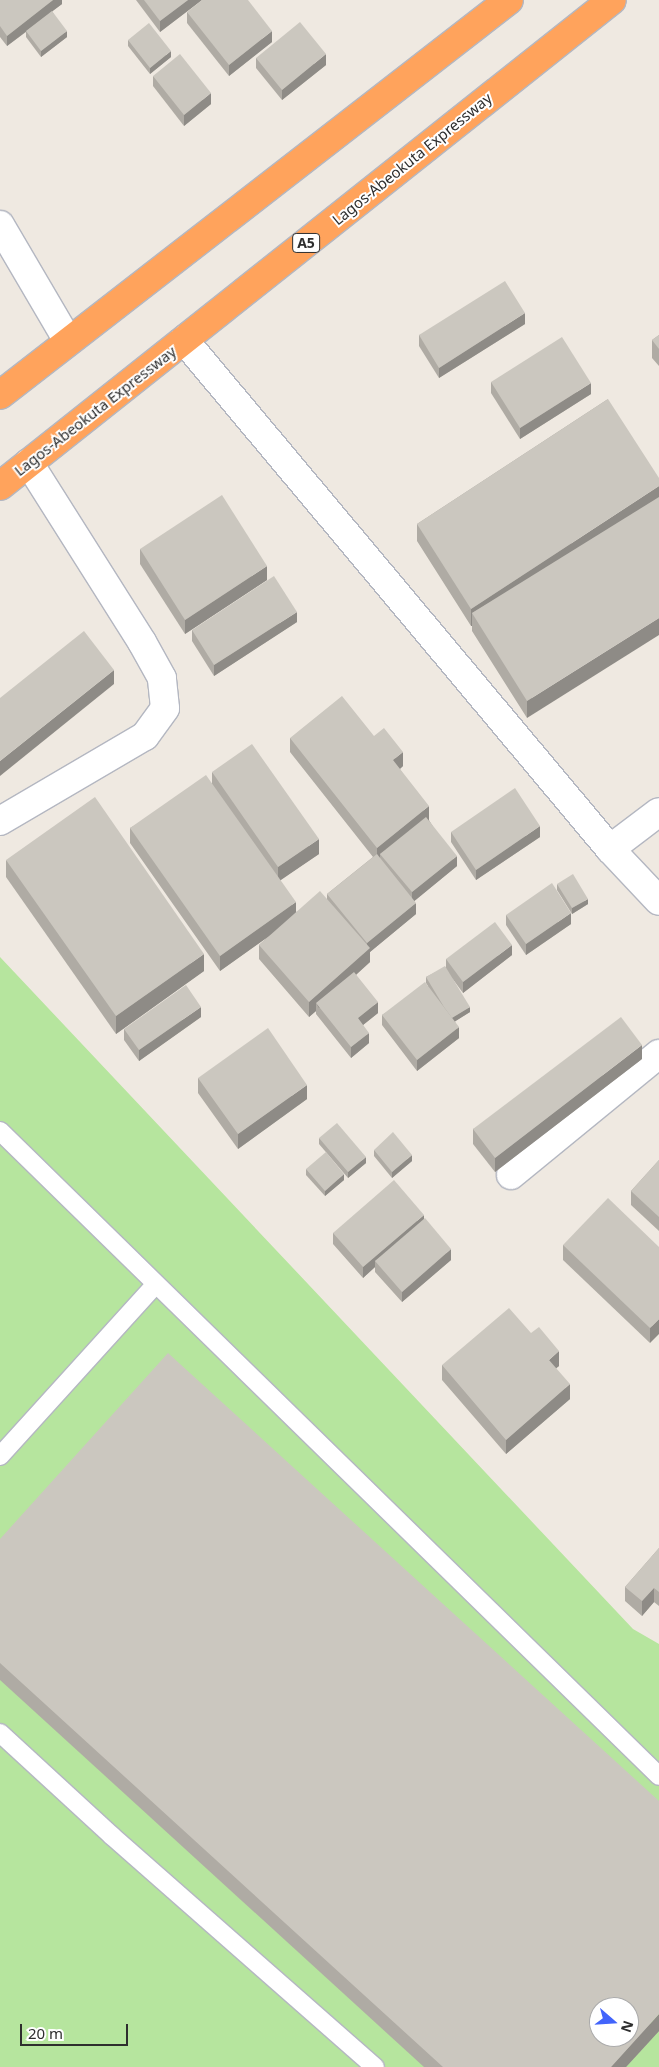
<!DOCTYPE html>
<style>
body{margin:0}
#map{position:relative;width:659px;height:2067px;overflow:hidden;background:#efe9e1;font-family:"Noto Sans",sans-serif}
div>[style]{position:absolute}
.green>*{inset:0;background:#b6e59e}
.roads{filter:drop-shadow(1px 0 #b4b7c1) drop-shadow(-1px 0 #b4b7c1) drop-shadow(0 1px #b4b7c1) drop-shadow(0 -1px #b4b7c1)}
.lane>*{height:18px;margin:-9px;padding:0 9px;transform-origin:9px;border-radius:9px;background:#fff}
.street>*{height:28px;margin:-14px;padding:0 14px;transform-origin:14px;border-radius:14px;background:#fff}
.highway>*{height:28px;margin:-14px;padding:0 14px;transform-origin:14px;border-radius:14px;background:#ffa35c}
.wall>*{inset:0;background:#afaba4}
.shaded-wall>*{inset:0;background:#8e8b86}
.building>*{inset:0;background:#cbc7bf}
span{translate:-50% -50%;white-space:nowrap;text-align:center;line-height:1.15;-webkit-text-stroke:4px #fff;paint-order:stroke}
.shield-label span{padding:1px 4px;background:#fff;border:1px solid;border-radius:4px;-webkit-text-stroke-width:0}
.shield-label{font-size:14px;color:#2e2e2e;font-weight:700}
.street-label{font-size:15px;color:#2e2e2e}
.north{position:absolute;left:589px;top:1997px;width:50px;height:50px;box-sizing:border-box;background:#fff;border:1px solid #ababab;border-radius:50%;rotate:109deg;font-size:14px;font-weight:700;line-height:20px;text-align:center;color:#2e2e2e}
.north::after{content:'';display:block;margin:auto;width:18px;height:22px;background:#4264fb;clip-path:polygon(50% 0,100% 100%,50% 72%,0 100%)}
.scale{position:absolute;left:20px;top:2024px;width:108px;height:22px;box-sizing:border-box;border:2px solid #2e2e2e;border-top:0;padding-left:6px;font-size:15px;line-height:18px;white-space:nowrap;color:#2e2e2e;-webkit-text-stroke:4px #fff;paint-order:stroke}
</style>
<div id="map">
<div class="green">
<div style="clip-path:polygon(evenodd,0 957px,633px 1629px,659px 1644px,659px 2067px,0 2067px,0 957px,599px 2007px,629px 2007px,629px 2037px,599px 2037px,599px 2007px)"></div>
</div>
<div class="roads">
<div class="lane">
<div style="left:0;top:1131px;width:922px;rotate:44.38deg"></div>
<div style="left:0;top:1456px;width:232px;rotate:-47.8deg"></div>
<div style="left:0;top:1733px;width:152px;rotate:42.6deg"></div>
<div style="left:112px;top:1836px;width:350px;rotate:41.3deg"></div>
</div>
<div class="street">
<div style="left:0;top:225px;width:134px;rotate:59.6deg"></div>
<div style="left:184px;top:340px;width:664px;rotate:50.07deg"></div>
<div style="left:610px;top:849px;width:71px;rotate:46.7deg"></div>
<div style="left:0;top:821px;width:168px;rotate:-30.4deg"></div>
<div style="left:145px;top:736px;width:34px;rotate:-54deg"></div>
<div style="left:165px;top:708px;width:30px;rotate:-96deg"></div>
<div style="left:162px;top:678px;width:41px;rotate:-119.1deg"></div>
<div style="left:142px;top:642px;width:212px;rotate:-122.3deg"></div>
<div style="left:610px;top:849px;width:61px;rotate:-37.1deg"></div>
<div style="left:511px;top:1175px;width:191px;rotate:-39.3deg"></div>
</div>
<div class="highway">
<div style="left:0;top:395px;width:644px;rotate:-37.81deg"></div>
<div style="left:0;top:486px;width:781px;rotate:-38.45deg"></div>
</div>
</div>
<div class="wall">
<div style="clip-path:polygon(0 0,62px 0,62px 4px,52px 11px,67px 37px,41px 57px,26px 37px,26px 32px,7px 46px,0 37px)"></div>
<div style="clip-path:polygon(136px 0,202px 0,160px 32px)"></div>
<div style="clip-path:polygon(187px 12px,272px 42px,229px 76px,187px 23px)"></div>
<div style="clip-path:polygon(128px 40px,171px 57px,150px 74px,128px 46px)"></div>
<div style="clip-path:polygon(256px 58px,326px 65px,282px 100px,256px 68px)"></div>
<div style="clip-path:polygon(153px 76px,211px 104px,184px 126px,153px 86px)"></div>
<div style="clip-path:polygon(525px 324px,439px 378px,419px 346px,419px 335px)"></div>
<div style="clip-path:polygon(659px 335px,659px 366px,652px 358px,652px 340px)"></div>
<div style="clip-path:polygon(491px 382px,591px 394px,520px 439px,491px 393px)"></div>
<div style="clip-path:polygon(608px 399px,527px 718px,472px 631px,472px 626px,471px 626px,417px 541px,417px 524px)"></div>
<div style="clip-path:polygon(140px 549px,267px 580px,185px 634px,140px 564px)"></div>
<div style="clip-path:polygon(297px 622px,214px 676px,192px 641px,192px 630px)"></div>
<div style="clip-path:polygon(374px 736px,403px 766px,400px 769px,429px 820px,457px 866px,414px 901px,416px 914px,370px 952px,370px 962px,356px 975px,378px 1013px,363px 1025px,369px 1043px,351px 1058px,316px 1014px,316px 1011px,309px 1017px,259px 959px,259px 945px,269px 936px,220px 971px,130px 843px,130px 828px,212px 783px,212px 772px,319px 854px,280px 880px,296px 912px,327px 899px,327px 894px,373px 857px,290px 752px,290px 738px)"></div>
<div style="clip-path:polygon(451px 832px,540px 837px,476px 880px,451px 842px)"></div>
<div style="clip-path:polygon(6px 860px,204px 971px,116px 1034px,6px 877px)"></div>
<div style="clip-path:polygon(557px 884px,588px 904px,572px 914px,557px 890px)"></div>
<div style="clip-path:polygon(506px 915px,571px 924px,526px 955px,506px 925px)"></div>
<div style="clip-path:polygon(512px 955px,463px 993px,452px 978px,470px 1012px,455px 1021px,459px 1038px,417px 1071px,382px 1025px,382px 1015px,428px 986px,426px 983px,426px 977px,446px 967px,446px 959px)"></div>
<div style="clip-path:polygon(201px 1017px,139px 1061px,124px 1040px,124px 1029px)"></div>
<div style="clip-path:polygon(642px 1059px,495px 1172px,473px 1144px,473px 1129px)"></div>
<div style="clip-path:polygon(198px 1078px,307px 1099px,238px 1149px,198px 1093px)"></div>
<div style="clip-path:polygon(319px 1138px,366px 1163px,348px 1178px,319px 1144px)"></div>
<div style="clip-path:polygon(374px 1150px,412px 1161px,392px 1178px,374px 1156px)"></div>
<div style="clip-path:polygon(659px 1160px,659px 1231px,631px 1205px,631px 1191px)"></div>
<div style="clip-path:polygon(306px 1169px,344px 1180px,325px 1196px,306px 1175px)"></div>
<div style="clip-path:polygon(424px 1220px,451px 1260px,402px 1302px,375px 1272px,375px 1267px,363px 1278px,333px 1244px,333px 1233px)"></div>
<div style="clip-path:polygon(563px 1245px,659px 1247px,650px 1343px,563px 1260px)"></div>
<div style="clip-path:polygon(442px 1365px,559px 1366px,556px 1368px,570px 1399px,506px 1454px,442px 1380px)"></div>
<div style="clip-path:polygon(0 1539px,659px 2031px,626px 2067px,424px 2067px,0 1680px)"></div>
<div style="clip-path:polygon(659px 1548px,659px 1606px,654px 1602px,642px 1616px,625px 1601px,625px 1587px)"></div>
</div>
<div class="shaded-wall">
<div style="clip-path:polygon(53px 0,62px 0,62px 4px,7px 46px,7px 36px)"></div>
<div style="clip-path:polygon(188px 0,202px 0,160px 32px,160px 21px)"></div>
<div style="clip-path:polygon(67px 31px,67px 37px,41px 57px,41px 51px)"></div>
<div style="clip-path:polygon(272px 31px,272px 42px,229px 76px,229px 65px)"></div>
<div style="clip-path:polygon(171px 51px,171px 57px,150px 74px,150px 68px)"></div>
<div style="clip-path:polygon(326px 54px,326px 65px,282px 100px,282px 90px)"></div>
<div style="clip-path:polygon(211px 93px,211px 104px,184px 126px,184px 115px)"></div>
<div style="clip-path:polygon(525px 313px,525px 324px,439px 378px,439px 368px)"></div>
<div style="clip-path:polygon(591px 383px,591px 394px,520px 439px,520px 428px)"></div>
<div style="clip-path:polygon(659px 486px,659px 504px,472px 613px,472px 626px,471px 626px,471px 609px)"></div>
<div style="clip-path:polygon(267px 566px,267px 580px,185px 634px,185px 620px)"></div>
<div style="clip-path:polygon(297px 612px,297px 622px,214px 676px,214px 665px)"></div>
<div style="clip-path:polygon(659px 618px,659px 635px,527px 718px,527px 701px)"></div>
<div style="clip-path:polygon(114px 670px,114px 684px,0 776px,0 761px)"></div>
<div style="clip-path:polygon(403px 752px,403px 766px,393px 775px,393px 760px)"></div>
<div style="clip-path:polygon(429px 806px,429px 821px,380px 854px,380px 860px,377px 862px,377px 848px)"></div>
<div style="clip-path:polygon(540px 826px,540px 837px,476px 880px,476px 870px)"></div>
<div style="clip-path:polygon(319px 839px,319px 854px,278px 882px,278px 867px)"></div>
<div style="clip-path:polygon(457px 856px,457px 866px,412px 903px,412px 892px)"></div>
<div style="clip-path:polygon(588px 899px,588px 904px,572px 914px,572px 908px)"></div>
<div style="clip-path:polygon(296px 902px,296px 917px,220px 971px,220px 956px)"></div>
<div style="clip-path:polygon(416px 903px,416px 914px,370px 952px,370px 962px,319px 1008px,316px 1003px,316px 1011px,309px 1017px,309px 1002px,367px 950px,367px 943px)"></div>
<div style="clip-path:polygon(571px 913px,571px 924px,526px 955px,526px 944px)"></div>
<div style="clip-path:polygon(512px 945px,512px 955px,463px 993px,463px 982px)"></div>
<div style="clip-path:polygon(204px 954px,204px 971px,116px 1034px,116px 1016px)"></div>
<div style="clip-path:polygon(378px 1002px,378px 1013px,358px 1029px,358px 1018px)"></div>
<div style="clip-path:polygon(201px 1007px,201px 1017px,139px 1061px,139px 1050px)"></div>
<div style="clip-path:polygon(470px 1007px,470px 1012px,451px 1024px,451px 1018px)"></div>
<div style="clip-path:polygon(459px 1027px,459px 1038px,417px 1071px,417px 1060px)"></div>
<div style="clip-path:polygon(369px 1033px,369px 1043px,351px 1058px,351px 1047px)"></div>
<div style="clip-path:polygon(642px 1045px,642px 1059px,495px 1172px,495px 1158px)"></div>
<div style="clip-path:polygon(307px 1085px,307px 1099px,238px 1149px,238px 1134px)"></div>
<div style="clip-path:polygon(412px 1155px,412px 1161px,392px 1178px,392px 1172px)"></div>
<div style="clip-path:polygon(366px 1157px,366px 1163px,348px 1178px,348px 1172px)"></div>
<div style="clip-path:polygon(344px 1174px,344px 1180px,325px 1196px,325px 1191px)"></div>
<div style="clip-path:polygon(424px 1215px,424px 1226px,375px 1261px,375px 1267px,363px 1278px,363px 1267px)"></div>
<div style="clip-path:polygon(451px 1249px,451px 1260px,402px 1302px,402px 1292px)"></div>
<div style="clip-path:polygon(659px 1319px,659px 1334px,650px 1343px,650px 1328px)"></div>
<div style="clip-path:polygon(559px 1351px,559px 1366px,549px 1374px,549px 1360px)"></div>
<div style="clip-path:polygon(570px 1384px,570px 1399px,506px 1454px,506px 1440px)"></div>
<div style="clip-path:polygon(654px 1588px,654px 1602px,642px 1616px,642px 1601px)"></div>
<div style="clip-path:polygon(659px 2014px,659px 2031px,626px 2067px,611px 2067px)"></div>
</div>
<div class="building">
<div style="clip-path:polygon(0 0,53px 0,7px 36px,0 26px)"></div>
<div style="clip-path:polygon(144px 0,188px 0,160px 21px)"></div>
<div style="clip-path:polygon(202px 0,248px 0,272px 31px,229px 65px,187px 12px)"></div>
<div style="clip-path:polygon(52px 11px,67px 31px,41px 51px,26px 31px)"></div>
<div style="clip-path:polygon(300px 22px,326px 54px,282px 90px,256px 58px)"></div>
<div style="clip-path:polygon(149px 23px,171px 51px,150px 68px,128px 40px)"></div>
<div style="clip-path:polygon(180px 54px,211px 93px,184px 115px,153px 76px)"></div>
<div style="clip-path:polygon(505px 281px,525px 313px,439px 368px,419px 335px)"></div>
<div style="clip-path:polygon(659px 335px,659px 349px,652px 340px)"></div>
<div style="clip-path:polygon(562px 337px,591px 383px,520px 428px,491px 382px)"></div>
<div style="clip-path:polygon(608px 399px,659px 478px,659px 486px,471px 609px,417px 524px)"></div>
<div style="clip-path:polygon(222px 495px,267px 566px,185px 620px,140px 549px)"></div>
<div style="clip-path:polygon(659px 497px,659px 618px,527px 701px,472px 613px)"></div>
<div style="clip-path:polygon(274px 576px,297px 612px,214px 665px,192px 630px)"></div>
<div style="clip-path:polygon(84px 631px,114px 670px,0 761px,0 698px)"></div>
<div style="clip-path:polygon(342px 696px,374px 736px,384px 728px,403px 752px,393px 760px,429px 806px,377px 848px,290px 738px)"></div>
<div style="clip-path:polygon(252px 744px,319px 839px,278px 867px,212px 772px)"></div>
<div style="clip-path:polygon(206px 775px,296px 902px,220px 956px,130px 828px)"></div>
<div style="clip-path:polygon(515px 788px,540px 826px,476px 870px,451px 832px)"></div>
<div style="clip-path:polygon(95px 797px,204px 954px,116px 1016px,6px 860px)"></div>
<div style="clip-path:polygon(426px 817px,457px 856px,412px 892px,380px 854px)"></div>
<div style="clip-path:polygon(377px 854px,416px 903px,367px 943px,327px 894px)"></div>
<div style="clip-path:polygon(573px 874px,588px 899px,572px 908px,557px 884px)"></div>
<div style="clip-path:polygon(552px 883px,571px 913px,526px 944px,506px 915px)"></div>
<div style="clip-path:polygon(320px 891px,370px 948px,309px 1002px,259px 945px)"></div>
<div style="clip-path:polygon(495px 922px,512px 945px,463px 982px,446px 959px)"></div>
<div style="clip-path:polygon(445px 966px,470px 1007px,452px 1018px,444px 1007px,426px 977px)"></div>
<div style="clip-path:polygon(354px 972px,378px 1002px,358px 1018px,369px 1033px,351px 1047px,316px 1003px)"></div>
<div style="clip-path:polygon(425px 982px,459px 1027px,417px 1060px,382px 1015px)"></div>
<div style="clip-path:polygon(186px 985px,201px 1007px,139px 1050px,124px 1029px)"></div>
<div style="clip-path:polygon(621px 1017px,642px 1045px,495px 1158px,473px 1129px)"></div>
<div style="clip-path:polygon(268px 1028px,307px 1085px,238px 1134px,198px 1078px)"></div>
<div style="clip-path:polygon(337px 1123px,366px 1157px,348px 1172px,319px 1138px)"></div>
<div style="clip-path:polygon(393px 1132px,412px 1155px,392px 1172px,374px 1150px)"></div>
<div style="clip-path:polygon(326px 1152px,344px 1174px,325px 1191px,306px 1169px)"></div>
<div style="clip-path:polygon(659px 1160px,659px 1217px,631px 1191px)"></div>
<div style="clip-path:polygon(394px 1180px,424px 1215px,363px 1267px,333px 1233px)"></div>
<div style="clip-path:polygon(608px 1198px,659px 1247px,659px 1319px,650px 1328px,563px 1245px)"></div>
<div style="clip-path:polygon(425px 1218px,451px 1249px,402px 1292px,375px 1261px)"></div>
<div style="clip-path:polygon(509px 1308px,531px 1333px,539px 1327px,559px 1351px,549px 1360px,570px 1384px,506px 1440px,442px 1365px)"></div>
<div style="clip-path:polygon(evenodd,168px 1353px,659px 1801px,659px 2014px,611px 2067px,443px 2067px,0 1663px,0 1539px,168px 1353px,599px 2007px,629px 2007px,629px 2037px,599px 2037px,599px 2007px)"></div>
<div style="clip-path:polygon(659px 1548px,659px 1592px,654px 1588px,642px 1601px,625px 1587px)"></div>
</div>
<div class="shield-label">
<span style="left:306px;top:243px">A5</span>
</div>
<div class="street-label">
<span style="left:412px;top:159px;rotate:-39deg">Lagos-Abeokuta Expressway</span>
<span style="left:95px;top:411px;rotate:-38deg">Lagos-Abeokuta Expressway</span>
</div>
<div class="north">N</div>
<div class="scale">20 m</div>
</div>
